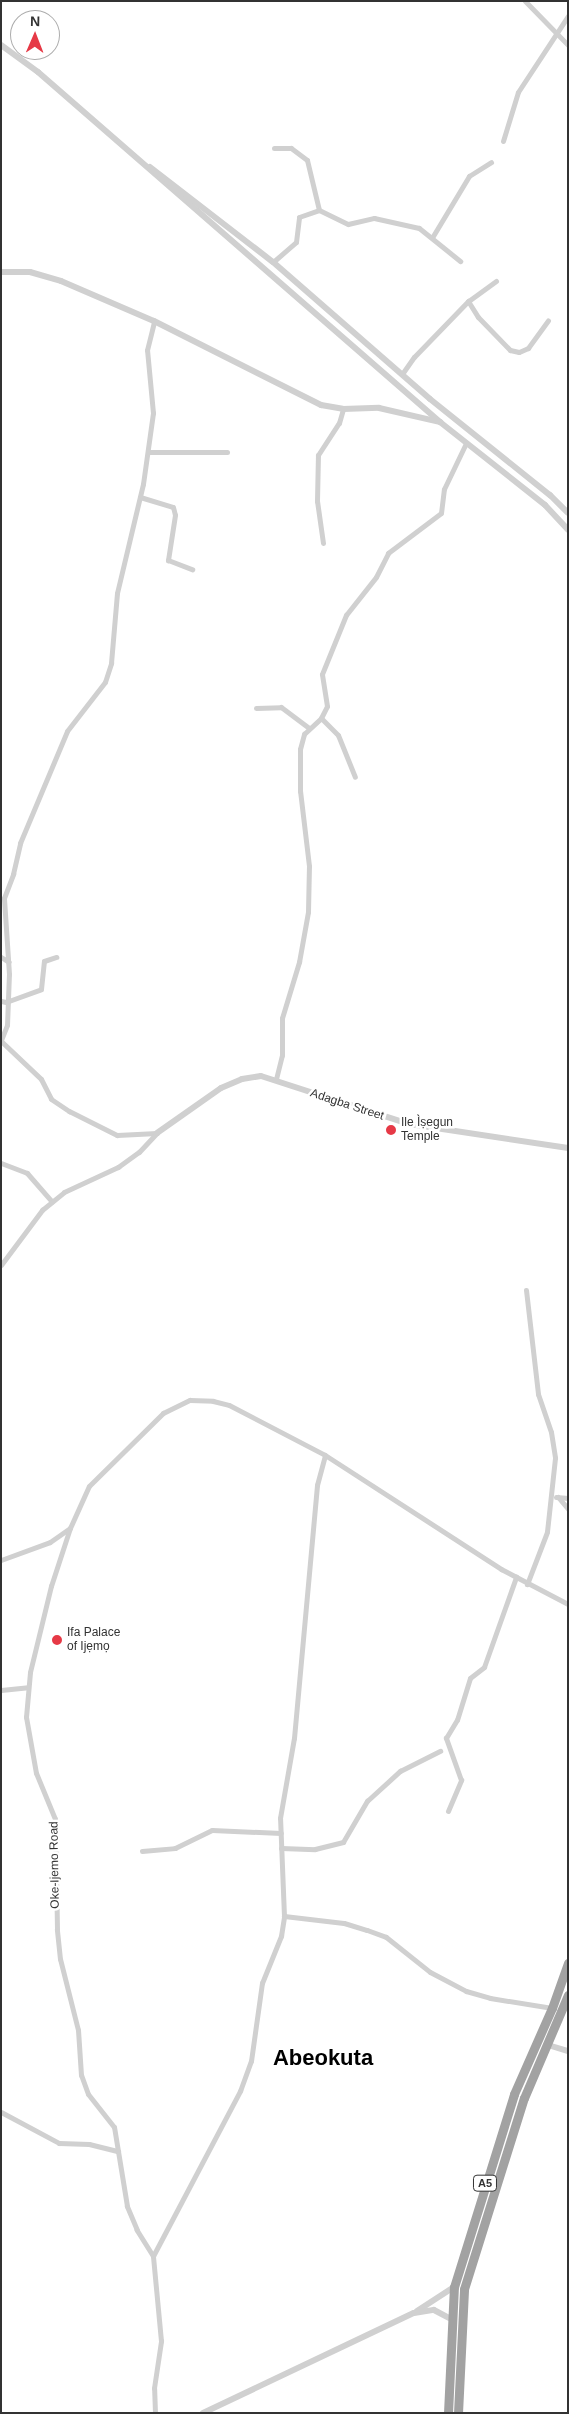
<!DOCTYPE html>
<meta charset="utf-8">
<style>
body{margin:0}
#map{position:relative;width:569px;height:2414px;overflow:hidden;background:#fff;font-family:Helvetica,sans-serif}
div>[style]{position:absolute}
.minor>*{height:5px;margin:-2.5px;padding:0 2.5px;transform-origin:2.5px;border-radius:2.5px;background:#d0d0d0}
.tertiary>*{height:6px;margin:-3px;padding:0 3px;transform-origin:3px;border-radius:3px;background:#d0d0d0}
.trunk>*{height:9px;margin:-4.5px;padding:0 4.5px;transform-origin:4.5px;border-radius:4.5px;background:#a2a2a2}
.dots>*{width:14px;height:14px;translate:-50% -50%;box-sizing:border-box;border:2px solid #fff;border-radius:50%}
span{translate:-50% -50%;white-space:nowrap;text-align:center;line-height:1.15;-webkit-text-stroke:5px #fff;paint-order:stroke}
.shield-label span{padding:1px 4px;background:#fff;border:1px solid;border-radius:4px;-webkit-text-stroke-width:0}
.shield-label{font-size:11px;color:#333;font-weight:700}
.street-label{font-size:12px;color:#333}
.poi-label{font-size:12px;color:#333}
.left{translate:0 -50%;text-align:left}
.town-label{font-size:22px;color:#000;font-weight:700}
.frame{position:absolute;inset:0;border:2px solid #333;pointer-events:none}
.north{position:absolute;left:10px;top:10px;width:50px;height:50px;box-sizing:border-box;background:#fff;border:1px solid #adadad;border-radius:50%;rotate:1deg;font-size:14px;font-weight:700;line-height:20px;text-align:center;color:#333}
.north::after{content:'';display:block;margin:auto;width:18px;height:22px;background:#e63946;clip-path:polygon(50% 0,100% 100%,50% 72%,0 100%)}
</style>
<div id="map">
<div class="minor">
<div style="left:525px;top:1px;width:62px;rotate:45.7deg"></div>
<div style="left:503px;top:141px;width:51px;rotate:-73deg"></div>
<div style="left:518px;top:92px;width:91px;rotate:-56.7deg"></div>
<div style="left:274px;top:148px;width:17px"></div>
<div style="left:291px;top:148px;width:20px;rotate:37deg"></div>
<div style="left:307px;top:160px;width:51px;rotate:76.5deg"></div>
<div style="left:433px;top:236px;width:70px;rotate:-59deg"></div>
<div style="left:469px;top:176px;width:26px;rotate:-32deg"></div>
<div style="left:273px;top:262px;width:30px;rotate:-41deg"></div>
<div style="left:296px;top:242px;width:25px;rotate:-83deg"></div>
<div style="left:299px;top:217px;width:21px;rotate:-19deg"></div>
<div style="left:319px;top:210px;width:32px;rotate:26deg"></div>
<div style="left:348px;top:224px;width:27px;rotate:-13deg"></div>
<div style="left:374px;top:218px;width:46px;rotate:12.5deg"></div>
<div style="left:419px;top:228px;width:53px;rotate:38.8deg"></div>
<div style="left:496px;top:281px;width:34px;rotate:144deg"></div>
<div style="left:468px;top:301px;width:19px;rotate:58deg"></div>
<div style="left:478px;top:317px;width:46px;rotate:45.9deg"></div>
<div style="left:510px;top:350px;width:9px;rotate:13deg"></div>
<div style="left:519px;top:352px;width:10px;rotate:-24deg"></div>
<div style="left:528px;top:348px;width:34px;rotate:-54deg"></div>
<div style="left:402px;top:374px;width:21px;rotate:-55deg"></div>
<div style="left:414px;top:357px;width:78px;rotate:-46deg"></div>
<div style="left:148px;top:452px;width:79px"></div>
<div style="left:140px;top:497px;width:34px;rotate:17deg"></div>
<div style="left:173px;top:507px;width:8px;rotate:76deg"></div>
<div style="left:175px;top:515px;width:46px;rotate:98.8deg"></div>
<div style="left:168px;top:560px;width:26px;rotate:21deg"></div>
<div style="left:323px;top:543px;width:42px;rotate:-98.1deg"></div>
<div style="left:317px;top:501px;width:46px;rotate:-88.8deg"></div>
<div style="left:318px;top:455px;width:38px;rotate:-57deg"></div>
<div style="left:339px;top:423px;width:15px;rotate:-74deg"></div>
<div style="left:256px;top:708px;width:25px;rotate:-2deg"></div>
<div style="left:281px;top:707px;width:35px;rotate:37deg"></div>
<div style="left:321px;top:718px;width:24px;rotate:45deg"></div>
<div style="left:338px;top:735px;width:45px;rotate:68deg"></div>
<div style="left:1px;top:957px;width:9px;rotate:32deg"></div>
<div style="left:1px;top:1001px;width:5px;rotate:11deg"></div>
<div style="left:6px;top:1002px;width:37px;rotate:-20deg"></div>
<div style="left:41px;top:989px;width:28px;rotate:-84deg"></div>
<div style="left:44px;top:961px;width:13px;rotate:-18deg"></div>
<div style="left:1px;top:1040px;width:16px;rotate:-68deg"></div>
<div style="left:7px;top:1025px;width:51px;rotate:-87.8deg"></div>
<div style="left:9px;top:974px;width:76px;rotate:-93.8deg"></div>
<div style="left:4px;top:898px;width:26px;rotate:-69deg"></div>
<div style="left:13px;top:874px;width:32px;rotate:-77deg"></div>
<div style="left:20px;top:843px;width:121px;rotate:-67.2deg"></div>
<div style="left:67px;top:731px;width:62px;rotate:-52.2deg"></div>
<div style="left:105px;top:682px;width:20px;rotate:-72deg"></div>
<div style="left:111px;top:663px;width:70px;rotate:-85.1deg"></div>
<div style="left:117px;top:593px;width:112px;rotate:-76.6deg"></div>
<div style="left:143px;top:484px;width:72px;rotate:-82deg"></div>
<div style="left:153px;top:413px;width:63px;rotate:-95.4deg"></div>
<div style="left:147px;top:350px;width:30px;rotate:-76deg"></div>
<div style="left:1px;top:1041px;width:55px;rotate:43.5deg"></div>
<div style="left:41px;top:1079px;width:22px;rotate:63deg"></div>
<div style="left:51px;top:1099px;width:22px;rotate:34deg"></div>
<div style="left:69px;top:1111px;width:54px;rotate:26.6deg"></div>
<div style="left:117px;top:1135px;width:40px;rotate:-2.9deg"></div>
<div style="left:276px;top:1079px;width:25px;rotate:-76deg"></div>
<div style="left:282px;top:1055px;width:37px;rotate:-90deg"></div>
<div style="left:282px;top:1018px;width:59px;rotate:-73.1deg"></div>
<div style="left:299px;top:962px;width:51px;rotate:-79.8deg"></div>
<div style="left:308px;top:912px;width:46px;rotate:-88.8deg"></div>
<div style="left:309px;top:866px;width:76px;rotate:-96.8deg"></div>
<div style="left:300px;top:791px;width:42px;rotate:-90deg"></div>
<div style="left:300px;top:749px;width:16px;rotate:-75deg"></div>
<div style="left:304px;top:734px;width:23px;rotate:-43deg"></div>
<div style="left:321px;top:718px;width:13px;rotate:-63deg"></div>
<div style="left:327px;top:706px;width:32px;rotate:-99deg"></div>
<div style="left:322px;top:674px;width:64px;rotate:-67.9deg"></div>
<div style="left:346px;top:615px;width:48px;rotate:-51.7deg"></div>
<div style="left:376px;top:577px;width:27px;rotate:-63deg"></div>
<div style="left:388px;top:553px;width:66px;rotate:-37deg"></div>
<div style="left:441px;top:513px;width:24px;rotate:-83deg"></div>
<div style="left:444px;top:489px;width:51px;rotate:-64.4deg"></div>
<div style="left:1px;top:1163px;width:28px;rotate:21deg"></div>
<div style="left:27px;top:1173px;width:38px;rotate:49deg"></div>
<div style="left:1px;top:1265px;width:69px;rotate:-53.3deg"></div>
<div style="left:42px;top:1210px;width:28px;rotate:-39deg"></div>
<div style="left:64px;top:1192px;width:60px;rotate:-24.8deg"></div>
<div style="left:118px;top:1167px;width:26px;rotate:-36deg"></div>
<div style="left:139px;top:1152px;width:26px;rotate:-47deg"></div>
<div style="left:526px;top:1290px;width:105px;rotate:83.4deg"></div>
<div style="left:538px;top:1394px;width:40px;rotate:71.1deg"></div>
<div style="left:551px;top:1432px;width:26px;rotate:81deg"></div>
<div style="left:555px;top:1458px;width:74px;rotate:96.2deg"></div>
<div style="left:547px;top:1532px;width:56px;rotate:111deg"></div>
<div style="left:556px;top:1497px;width:12px;rotate:5deg"></div>
<div style="left:558px;top:1497px;width:16px;rotate:50deg"></div>
<div style="left:1px;top:1560px;width:52px;rotate:-20.2deg"></div>
<div style="left:50px;top:1542px;width:24px;rotate:-35deg"></div>
<div style="left:1px;top:1690px;width:27px;rotate:-6deg"></div>
<div style="left:448px;top:1811px;width:34px;rotate:-67deg"></div>
<div style="left:461px;top:1780px;width:45px;rotate:-109.7deg"></div>
<div style="left:446px;top:1738px;width:21px;rotate:-59deg"></div>
<div style="left:457px;top:1720px;width:44px;rotate:-72.8deg"></div>
<div style="left:470px;top:1678px;width:18px;rotate:-38deg"></div>
<div style="left:484px;top:1667px;width:96px;rotate:-70.4deg"></div>
<div style="left:281px;top:1848px;width:34px;rotate:2deg"></div>
<div style="left:315px;top:1849px;width:29px;rotate:-14deg"></div>
<div style="left:343px;top:1842px;width:48px;rotate:-59.7deg"></div>
<div style="left:367px;top:1801px;width:45px;rotate:-42.3deg"></div>
<div style="left:400px;top:1771px;width:45px;rotate:-26.6deg"></div>
<div style="left:142px;top:1851px;width:33px;rotate:-5deg"></div>
<div style="left:175px;top:1848px;width:41px;rotate:-25.9deg"></div>
<div style="left:212px;top:1830px;width:69px;rotate:2.5deg"></div>
<div style="left:284px;top:1916px;width:60px;rotate:6.7deg"></div>
<div style="left:344px;top:1923px;width:24px;rotate:17deg"></div>
<div style="left:367px;top:1930px;width:20px;rotate:20deg"></div>
<div style="left:386px;top:1937px;width:56px;rotate:38.5deg"></div>
<div style="left:430px;top:1972px;width:41px;rotate:27.8deg"></div>
<div style="left:466px;top:1991px;width:25px;rotate:16deg"></div>
<div style="left:490px;top:1998px;width:63px;rotate:9.2deg"></div>
<div style="left:1px;top:2112px;width:66px;rotate:28.1deg"></div>
<div style="left:59px;top:2143px;width:30px;rotate:2deg"></div>
<div style="left:89px;top:2144px;width:30px;rotate:14deg"></div>
<div style="left:153px;top:2256px;width:187px;rotate:-62.2deg"></div>
<div style="left:240px;top:2091px;width:32px;rotate:-70deg"></div>
<div style="left:251px;top:2061px;width:79px;rotate:-82deg"></div>
<div style="left:262px;top:1983px;width:51px;rotate:-68deg"></div>
<div style="left:281px;top:1936px;width:20px;rotate:-81deg"></div>
<div style="left:284px;top:1916px;width:98px;rotate:-92.3deg"></div>
<div style="left:280px;top:1818px;width:81px;rotate:-80.1deg"></div>
<div style="left:294px;top:1738px;width:254px;rotate:-84.8deg"></div>
<div style="left:317px;top:1485px;width:31px;rotate:-75deg"></div>
<div style="left:155px;top:2413px;width:25px;rotate:-92deg"></div>
<div style="left:154px;top:2388px;width:48px;rotate:-81.5deg"></div>
<div style="left:161px;top:2341px;width:85px;rotate:-95.4deg"></div>
<div style="left:153px;top:2256px;width:31px;rotate:-122deg"></div>
<div style="left:137px;top:2230px;width:26px;rotate:-113deg"></div>
<div style="left:127px;top:2206px;width:80px;rotate:-99.3deg"></div>
<div style="left:114px;top:2127px;width:42px;rotate:-128.2deg"></div>
<div style="left:88px;top:2094px;width:20px;rotate:-110deg"></div>
<div style="left:81px;top:2075px;width:45px;rotate:-93.8deg"></div>
<div style="left:78px;top:2030px;width:73px;rotate:-104.2deg"></div>
<div style="left:60px;top:1959px;width:30px;rotate:-96deg"></div>
<div style="left:57px;top:1929px;width:110px;rotate:-91deg"></div>
<div style="left:55px;top:1819px;width:50px;rotate:-112.4deg"></div>
<div style="left:36px;top:1773px;width:57px;rotate:-100.1deg"></div>
<div style="left:26px;top:1717px;width:45px;rotate:-84.9deg"></div>
<div style="left:30px;top:1672px;width:89px;rotate:-76.3deg"></div>
<div style="left:51px;top:1586px;width:61px;rotate:-71.9deg"></div>
<div style="left:70px;top:1528px;width:46px;rotate:-65.7deg"></div>
<div style="left:89px;top:1486px;width:104px;rotate:-44.6deg"></div>
<div style="left:163px;top:1413px;width:30px;rotate:-26deg"></div>
<div style="left:190px;top:1400px;width:23px;rotate:2deg"></div>
<div style="left:213px;top:1401px;width:16px;rotate:14deg"></div>
<div style="left:229px;top:1405px;width:108px;rotate:27.5deg"></div>
<div style="left:325px;top:1455px;width:210px;rotate:32.9deg"></div>
<div style="left:501px;top:1569px;width:76px;rotate:27.6deg"></div>
</div>
<div class="tertiary">
<div style="left:1px;top:45px;width:46px;rotate:36.1deg"></div>
<div style="left:38px;top:72px;width:533px;rotate:41.04deg"></div>
<div style="left:440px;top:422px;width:134px;rotate:38.3deg"></div>
<div style="left:545px;top:505px;width:34px;rotate:47deg"></div>
<div style="left:150px;top:167px;width:155px;rotate:37.7deg"></div>
<div style="left:273px;top:262px;width:208px;rotate:41.1deg"></div>
<div style="left:430px;top:399px;width:154px;rotate:38.7deg"></div>
<div style="left:550px;top:495px;width:25px;rotate:45deg"></div>
<div style="left:1px;top:272px;width:29px"></div>
<div style="left:30px;top:272px;width:32px;rotate:16deg"></div>
<div style="left:61px;top:281px;width:101px;rotate:23.3deg"></div>
<div style="left:154px;top:321px;width:187px;rotate:26.7deg"></div>
<div style="left:321px;top:405px;width:22px;rotate:10deg"></div>
<div style="left:343px;top:409px;width:36px;rotate:-2deg"></div>
<div style="left:379px;top:408px;width:63px;rotate:12.9deg"></div>
<div style="left:157px;top:1133px;width:78px;rotate:-35.1deg"></div>
<div style="left:221px;top:1088px;width:23px;rotate:-23deg"></div>
<div style="left:242px;top:1079px;width:19px;rotate:-9deg"></div>
<div style="left:261px;top:1076px;width:156px;rotate:18deg"></div>
<div style="left:409px;top:1124px;width:161px;rotate:8.6deg"></div>
<div style="left:548px;top:2045px;width:21px;rotate:17deg"></div>
<div style="left:417px;top:2311px;width:44px;rotate:-33deg"></div>
<div style="left:203px;top:2413px;width:233px;rotate:-25.4deg"></div>
<div style="left:414px;top:2313px;width:20px;rotate:-9deg"></div>
<div style="left:434px;top:2310px;width:19px;rotate:28deg"></div>
</div>
<div class="trunk">
<div style="left:448px;top:2413px;width:126px;rotate:-87.3deg"></div>
<div style="left:454px;top:2287px;width:202px;rotate:-72.7deg"></div>
<div style="left:514px;top:2094px;width:94px;rotate:-66.2deg"></div>
<div style="left:552px;top:2008px;width:48px;rotate:-70.4deg"></div>
<div style="left:458px;top:2413px;width:124px;rotate:-87.2deg"></div>
<div style="left:464px;top:2289px;width:200px;rotate:-72.6deg"></div>
<div style="left:524px;top:2098px;width:112px;rotate:-66.9deg"></div>
</div>
<div class="dots">
<div style="left:391px;top:1130px;background:#e63946"></div>
<div style="left:57px;top:1640px;background:#e63946"></div>
</div>
<div class="shield-label">
<span style="left:485px;top:2183px">A5</span>
</div>
<div class="street-label">
<span style="left:347px;top:1105px;rotate:18deg">Adagba Street</span>
<span style="left:55px;top:1865px;rotate:-91deg">Oke-Ijemo Road</span>
</div>
<div class="poi-label">
<span class="left" style="left:401px;top:1130px">Ile Ìṣegun<br>Temple</span>
<span class="left" style="left:67px;top:1640px">Ifa Palace<br>of Ijẹmọ</span>
</div>
<div class="town-label">
<span style="left:323px;top:2058px">Abeokuta</span>
</div>
<div class="frame"></div>
<div class="north">N</div>
</div>
